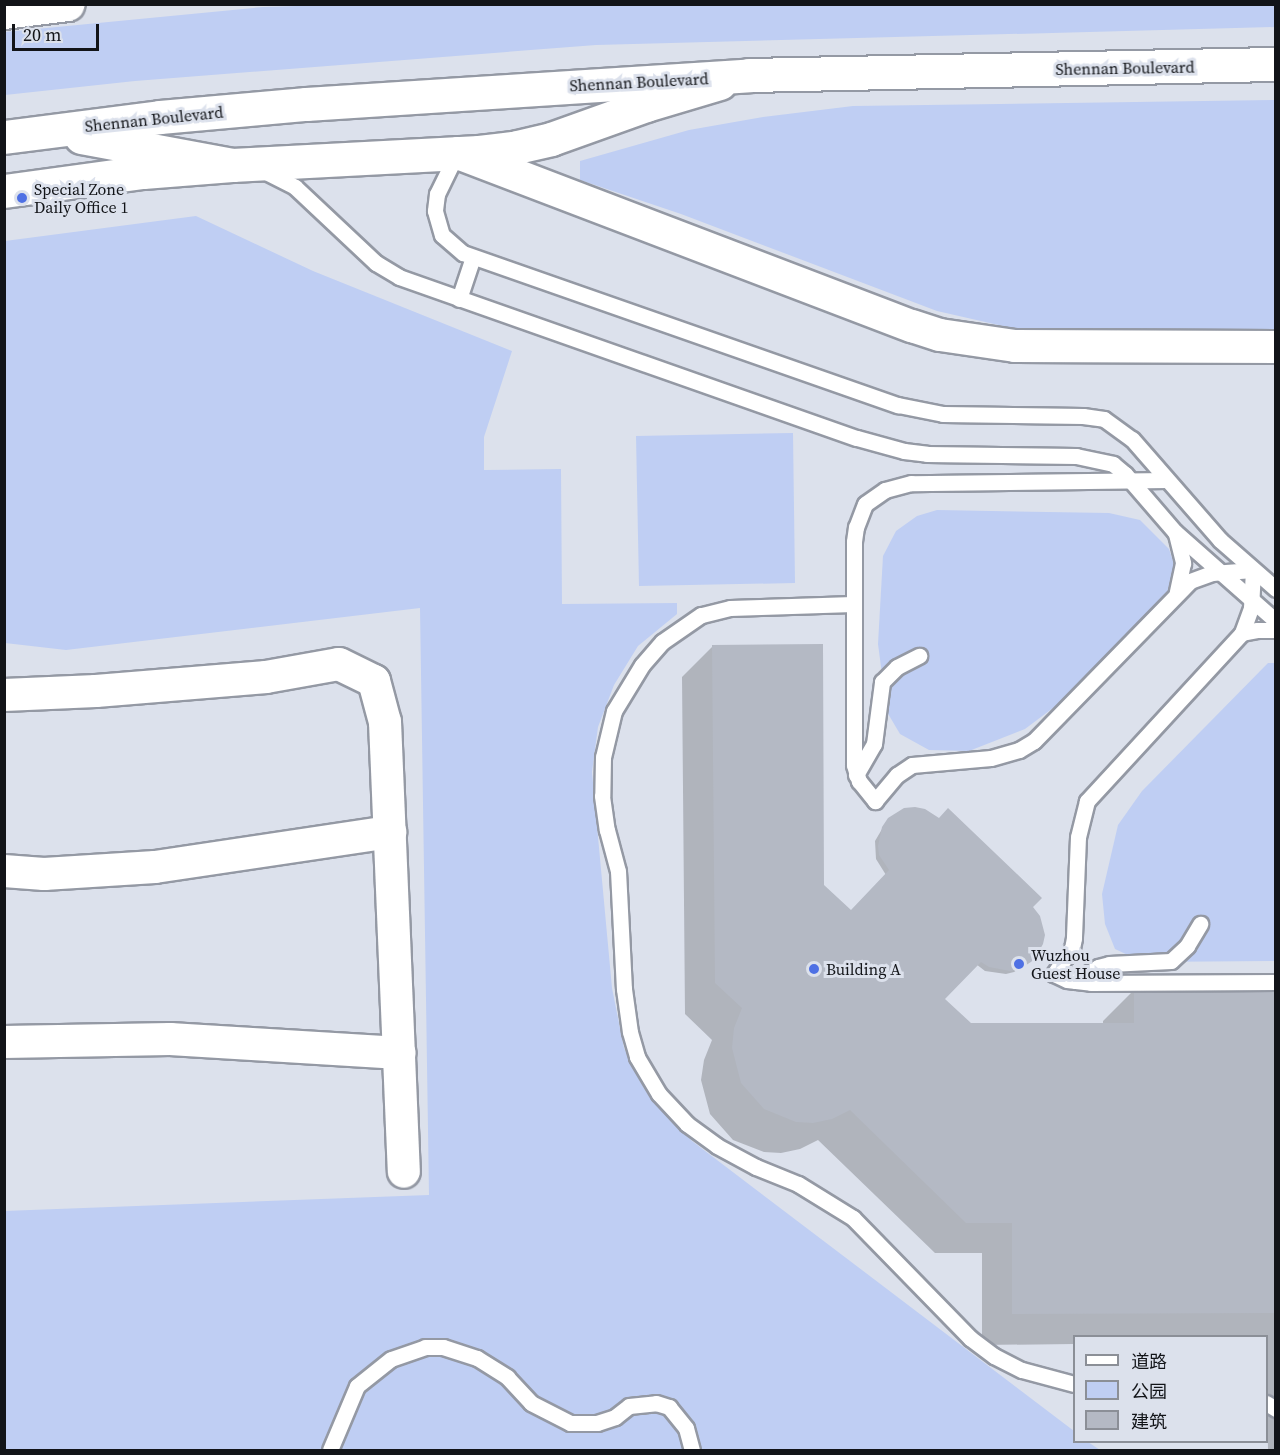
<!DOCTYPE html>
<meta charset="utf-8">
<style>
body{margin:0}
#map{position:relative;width:1280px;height:1455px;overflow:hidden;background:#dce1ec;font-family:"Source Serif 4","Noto Sans SC",serif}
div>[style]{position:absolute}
.green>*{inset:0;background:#bfcef3}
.shadow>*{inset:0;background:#0003}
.building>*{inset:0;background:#b4b9c4}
.roads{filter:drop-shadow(2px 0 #9499a4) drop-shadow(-2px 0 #9499a4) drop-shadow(0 2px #9499a4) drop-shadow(0 -2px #9499a4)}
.lane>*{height:15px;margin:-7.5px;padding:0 7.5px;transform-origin:7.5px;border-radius:7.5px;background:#fff}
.street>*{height:32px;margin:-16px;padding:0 16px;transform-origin:16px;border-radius:16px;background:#fff}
.secondary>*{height:33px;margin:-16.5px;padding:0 16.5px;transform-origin:16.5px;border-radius:16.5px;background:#fff}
.primary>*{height:33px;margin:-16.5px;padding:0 16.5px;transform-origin:16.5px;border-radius:16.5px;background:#fff}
.dots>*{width:16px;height:16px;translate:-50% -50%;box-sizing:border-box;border:3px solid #dce1ec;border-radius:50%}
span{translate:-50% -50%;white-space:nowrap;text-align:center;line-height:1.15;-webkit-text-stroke:6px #dce1ec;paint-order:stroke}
.street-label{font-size:16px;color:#121418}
.poi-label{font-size:16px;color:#121418}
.left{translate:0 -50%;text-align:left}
.frame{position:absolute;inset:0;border:6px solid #121418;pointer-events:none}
.legend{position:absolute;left:1073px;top:1335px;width:195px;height:108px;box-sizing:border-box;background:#dce1ec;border:2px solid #8b8f97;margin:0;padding:8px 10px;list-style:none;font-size:18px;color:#121418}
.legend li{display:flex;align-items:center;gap:12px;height:30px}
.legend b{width:30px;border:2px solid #8b8f97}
.scale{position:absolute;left:12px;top:24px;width:87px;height:27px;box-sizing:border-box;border:3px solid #121418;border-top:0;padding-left:8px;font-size:18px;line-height:21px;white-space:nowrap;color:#121418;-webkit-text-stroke:4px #dce1ec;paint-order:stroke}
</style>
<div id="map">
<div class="green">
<div style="clip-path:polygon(331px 5px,1275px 4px,1276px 27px,596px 45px,135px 81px,5px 95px,5px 32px,263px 7px)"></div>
<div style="clip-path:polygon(1274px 100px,1275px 330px,1016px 329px,937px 311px,681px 214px,580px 180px,580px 161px,689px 130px,763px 117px,853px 106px)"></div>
<div style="clip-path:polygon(196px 216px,313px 271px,512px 351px,484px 437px,484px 470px,561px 469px,562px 604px,677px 603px,677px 614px,638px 646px,614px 685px,598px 727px,592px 772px,612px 988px,624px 1048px,644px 1088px,692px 1141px,1074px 1431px,1074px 1442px,1088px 1442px,1100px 1450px,5px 1450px,4px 1211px,429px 1195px,420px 608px,66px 650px,5px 643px,5px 241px)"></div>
<div style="clip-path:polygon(793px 433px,795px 583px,639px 586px,636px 436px)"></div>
<div style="clip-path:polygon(937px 510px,1109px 513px,1140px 520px,1169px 549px,1175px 567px,1170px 591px,1073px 693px,1025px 729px,969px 751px,929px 750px,900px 734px,887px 712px,878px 644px,883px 556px,896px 531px,917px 516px)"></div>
<div style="clip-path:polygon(1268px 663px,1275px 663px,1275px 961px,1143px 962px,1115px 949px,1105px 924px,1102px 894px,1118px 825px,1142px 791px)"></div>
</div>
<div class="shadow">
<div style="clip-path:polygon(713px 646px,823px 886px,851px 912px,886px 875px,876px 859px,875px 841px,885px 824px,1031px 907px,1028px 963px,1014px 972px,1006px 974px,985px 971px,976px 964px,943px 999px,971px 1025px,1103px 1024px,1103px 1021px,1134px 990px,1276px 990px,1276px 1450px,1268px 1450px,1266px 1336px,1074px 1336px,1074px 1344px,982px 1345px,982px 1253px,935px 1253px,818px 1140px,800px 1149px,781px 1153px,764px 1152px,733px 1140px,710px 1114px,701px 1080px,704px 1060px,712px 1040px,685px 1014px,682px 677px)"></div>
</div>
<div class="building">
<div style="clip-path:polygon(823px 644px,824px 885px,851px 910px,889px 870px,879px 855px,878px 846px,882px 827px,888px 818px,904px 808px,915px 807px,925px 809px,939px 818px,948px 808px,1042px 898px,1033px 907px,1040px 916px,1045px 935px,1043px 944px,1034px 960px,1020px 969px,1010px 971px,989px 967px,981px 962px,945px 999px,971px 1023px,1134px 1023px,1134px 988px,1276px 988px,1276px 1313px,1012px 1314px,1012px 1223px,966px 1223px,850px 1110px,832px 1119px,813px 1123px,796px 1122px,764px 1109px,741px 1083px,732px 1048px,734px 1028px,742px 1008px,715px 983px,712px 645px)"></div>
</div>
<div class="roads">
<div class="lane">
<div style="left:457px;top:153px;width:46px;rotate:116deg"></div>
<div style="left:437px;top:194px;width:17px;rotate:97deg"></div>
<div style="left:435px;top:211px;width:25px;rotate:74deg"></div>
<div style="left:442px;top:235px;width:28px;rotate:41deg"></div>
<div style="left:463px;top:253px;width:461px;rotate:19.3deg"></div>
<div style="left:898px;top:405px;width:46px;rotate:11.3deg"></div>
<div style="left:943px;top:414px;width:140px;rotate:0.8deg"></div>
<div style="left:1083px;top:416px;width:21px;rotate:8deg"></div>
<div style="left:1104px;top:419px;width:34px;rotate:36deg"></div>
<div style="left:1132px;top:439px;width:134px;rotate:48.9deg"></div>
<div style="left:1220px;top:540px;width:74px;rotate:41.2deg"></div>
<div style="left:264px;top:171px;width:35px;rotate:27deg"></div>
<div style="left:295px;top:187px;width:111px;rotate:43.2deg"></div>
<div style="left:376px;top:263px;width:27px;rotate:31deg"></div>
<div style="left:399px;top:277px;width:485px;rotate:19.4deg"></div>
<div style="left:857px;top:438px;width:49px;rotate:15.5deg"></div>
<div style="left:904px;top:451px;width:23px;rotate:7deg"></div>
<div style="left:927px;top:454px;width:149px;rotate:0.8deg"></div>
<div style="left:1076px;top:456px;width:38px;rotate:12deg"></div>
<div style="left:1113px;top:464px;width:16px;rotate:40deg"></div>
<div style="left:1125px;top:474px;width:77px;rotate:49.2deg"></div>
<div style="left:1175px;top:532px;width:135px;rotate:41.4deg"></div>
<div style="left:459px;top:299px;width:44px;rotate:-71.6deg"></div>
<div style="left:1167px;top:480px;width:256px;rotate:179.3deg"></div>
<div style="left:911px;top:483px;width:27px;rotate:165deg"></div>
<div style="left:885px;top:490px;width:24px;rotate:145deg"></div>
<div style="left:865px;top:504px;width:25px;rotate:111deg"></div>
<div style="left:856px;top:527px;width:15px;rotate:98deg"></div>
<div style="left:854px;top:542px;width:223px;rotate:90deg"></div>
<div style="left:854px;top:765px;width:17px;rotate:73deg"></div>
<div style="left:859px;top:781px;width:26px;rotate:51deg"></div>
<div style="left:875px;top:801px;width:34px;rotate:-50deg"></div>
<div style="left:897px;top:775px;width:18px;rotate:-34deg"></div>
<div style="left:912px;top:765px;width:79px;rotate:-5.1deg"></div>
<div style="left:991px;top:758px;width:29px;rotate:-16deg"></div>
<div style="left:1019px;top:750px;width:17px;rotate:-31deg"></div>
<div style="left:1034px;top:741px;width:223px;rotate:-45.7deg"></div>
<div style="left:1190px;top:581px;width:23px;rotate:-20deg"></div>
<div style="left:1212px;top:573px;width:41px;rotate:-4.2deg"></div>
<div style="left:1253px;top:570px;width:38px;rotate:93deg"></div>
<div style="left:1251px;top:608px;width:27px;rotate:110deg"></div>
<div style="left:1242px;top:633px;width:229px;rotate:132.7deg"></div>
<div style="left:1087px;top:801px;width:37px;rotate:104deg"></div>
<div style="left:1078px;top:837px;width:101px;rotate:92.3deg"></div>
<div style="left:1074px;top:938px;width:10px;rotate:101deg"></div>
<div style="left:1072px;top:948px;width:32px;rotate:125deg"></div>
<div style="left:1054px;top:974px;width:14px;rotate:25deg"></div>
<div style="left:1067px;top:980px;width:24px;rotate:7deg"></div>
<div style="left:1091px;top:983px;width:185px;rotate:-0.3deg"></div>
<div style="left:1176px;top:534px;width:30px;rotate:76deg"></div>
<div style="left:1183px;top:563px;width:30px;rotate:102deg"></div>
<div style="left:853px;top:604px;width:123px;rotate:178.1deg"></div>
<div style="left:730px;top:608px;width:30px;rotate:166deg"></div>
<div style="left:701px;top:615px;width:47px;rotate:145.3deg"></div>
<div style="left:662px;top:642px;width:30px;rotate:131deg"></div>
<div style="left:642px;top:665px;width:54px;rotate:121.3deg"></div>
<div style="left:614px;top:711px;width:47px;rotate:103.4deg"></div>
<div style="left:603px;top:757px;width:39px;rotate:91deg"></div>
<div style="left:602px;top:796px;width:34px;rotate:82deg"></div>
<div style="left:607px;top:830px;width:42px;rotate:75deg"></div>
<div style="left:618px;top:871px;width:118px;rotate:87.1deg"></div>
<div style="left:624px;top:989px;width:43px;rotate:82.1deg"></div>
<div style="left:630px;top:1032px;width:26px;rotate:74deg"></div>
<div style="left:637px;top:1057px;width:43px;rotate:59.3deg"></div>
<div style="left:659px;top:1094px;width:41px;rotate:47deg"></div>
<div style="left:687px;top:1124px;width:37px;rotate:36deg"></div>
<div style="left:717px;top:1146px;width:44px;rotate:28.3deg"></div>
<div style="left:756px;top:1167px;width:45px;rotate:22deg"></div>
<div style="left:798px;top:1184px;width:65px;rotate:31.7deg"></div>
<div style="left:853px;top:1218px;width:168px;rotate:45.7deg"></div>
<div style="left:970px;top:1338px;width:30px;rotate:37deg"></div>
<div style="left:994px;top:1356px;width:31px;rotate:27deg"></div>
<div style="left:1022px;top:1370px;width:54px;rotate:15.1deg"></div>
<div style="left:1242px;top:633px;width:15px;rotate:-11deg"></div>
<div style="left:1257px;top:630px;width:19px"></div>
<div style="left:856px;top:775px;width:36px;rotate:-60deg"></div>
<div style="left:874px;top:744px;width:63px;rotate:-82.6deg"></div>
<div style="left:882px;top:682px;width:21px;rotate:-45deg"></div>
<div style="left:897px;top:667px;width:25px;rotate:-27deg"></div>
<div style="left:1075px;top:981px;width:27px;rotate:-31deg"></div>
<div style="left:1098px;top:967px;width:11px;rotate:-15deg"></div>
<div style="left:1109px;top:964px;width:62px;rotate:-2.8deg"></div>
<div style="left:1171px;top:961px;width:22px;rotate:-43deg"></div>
<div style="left:1187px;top:946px;width:26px;rotate:-59deg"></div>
<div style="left:1266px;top:1403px;width:12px;rotate:31deg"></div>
<div style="left:330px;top:1450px;width:69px;rotate:-67.1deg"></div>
<div style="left:357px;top:1386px;width:43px;rotate:-38.5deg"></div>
<div style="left:391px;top:1359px;width:36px;rotate:-19deg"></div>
<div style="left:425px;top:1347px;width:18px"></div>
<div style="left:443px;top:1347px;width:36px;rotate:18deg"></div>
<div style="left:477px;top:1358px;width:36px;rotate:32deg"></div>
<div style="left:507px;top:1377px;width:35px;rotate:47deg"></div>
<div style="left:531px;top:1403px;width:44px;rotate:27.1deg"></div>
<div style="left:570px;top:1423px;width:27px"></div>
<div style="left:597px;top:1423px;width:19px;rotate:-18deg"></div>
<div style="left:615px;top:1417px;width:18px;rotate:-38deg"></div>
<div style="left:629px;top:1406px;width:27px;rotate:-6deg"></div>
<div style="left:656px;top:1403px;width:14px;rotate:17deg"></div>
<div style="left:669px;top:1407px;width:27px;rotate:51deg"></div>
<div style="left:686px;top:1428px;width:23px;rotate:75deg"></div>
</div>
<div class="street">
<div style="left:458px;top:153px;width:486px;rotate:20.9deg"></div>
<div style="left:912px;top:326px;width:29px;rotate:18deg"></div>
<div style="left:940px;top:335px;width:76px;rotate:8.3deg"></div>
<div style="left:1015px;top:346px;width:261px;rotate:0.2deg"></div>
<div style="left:4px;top:695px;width:92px;rotate:-2.5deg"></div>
<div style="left:96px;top:691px;width:171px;rotate:-4.7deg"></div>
<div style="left:266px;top:677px;width:74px;rotate:-10.1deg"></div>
<div style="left:339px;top:664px;width:39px;rotate:26deg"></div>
<div style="left:374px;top:681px;width:42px;rotate:75deg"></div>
<div style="left:385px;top:722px;width:450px;rotate:87.6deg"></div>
<div style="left:4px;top:871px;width:40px;rotate:4.3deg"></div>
<div style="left:44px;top:874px;width:111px;rotate:-3.6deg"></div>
<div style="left:155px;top:867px;width:238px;rotate:-8.5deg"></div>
<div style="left:4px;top:1042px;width:166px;rotate:-1deg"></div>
<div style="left:170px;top:1039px;width:230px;rotate:3.5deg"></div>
</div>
<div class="secondary">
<div style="left:4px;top:191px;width:140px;rotate:-7.8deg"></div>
<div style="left:143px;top:172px;width:89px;rotate:-4.5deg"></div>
<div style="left:232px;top:165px;width:247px;rotate:-3deg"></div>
<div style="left:479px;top:152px;width:38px;rotate:-7deg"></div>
<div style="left:517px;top:147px;width:35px;rotate:-13deg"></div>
<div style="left:551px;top:139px;width:101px;rotate:-19.7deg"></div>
<div style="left:646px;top:105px;width:77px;rotate:-16.6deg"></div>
</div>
<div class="primary">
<div style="left:4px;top:12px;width:64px;rotate:-7.2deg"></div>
<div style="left:4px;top:137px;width:157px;rotate:-7.3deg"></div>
<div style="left:160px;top:117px;width:147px;rotate:-5.1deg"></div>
<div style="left:306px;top:104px;width:444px;rotate:-3.7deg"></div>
<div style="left:749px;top:75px;width:527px;rotate:-1.2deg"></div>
<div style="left:81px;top:137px;width:154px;rotate:10.5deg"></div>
</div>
</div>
<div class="dots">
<div style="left:22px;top:198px;background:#4e70e4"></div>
<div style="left:1019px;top:964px;background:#4e70e4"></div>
<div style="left:814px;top:969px;background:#4e70e4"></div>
</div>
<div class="street-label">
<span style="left:1125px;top:68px;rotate:-1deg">Shennan Boulevard</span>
<span style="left:639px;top:82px;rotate:-3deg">Shennan Boulevard</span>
<span style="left:154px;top:119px;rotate:-6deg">Shennan Boulevard</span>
</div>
<div class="poi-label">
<span class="left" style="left:34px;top:198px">Special Zone<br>Daily Office 1</span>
<span class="left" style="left:1031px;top:964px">Wuzhou<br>Guest House</span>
<span class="left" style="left:826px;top:969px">Building A</span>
</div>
<div class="frame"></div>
<ul class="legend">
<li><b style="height:8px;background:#fff"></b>道路</li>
<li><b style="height:16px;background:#bfcef3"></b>公园</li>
<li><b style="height:16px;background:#b4b9c4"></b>建筑</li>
</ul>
<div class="scale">20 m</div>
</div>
